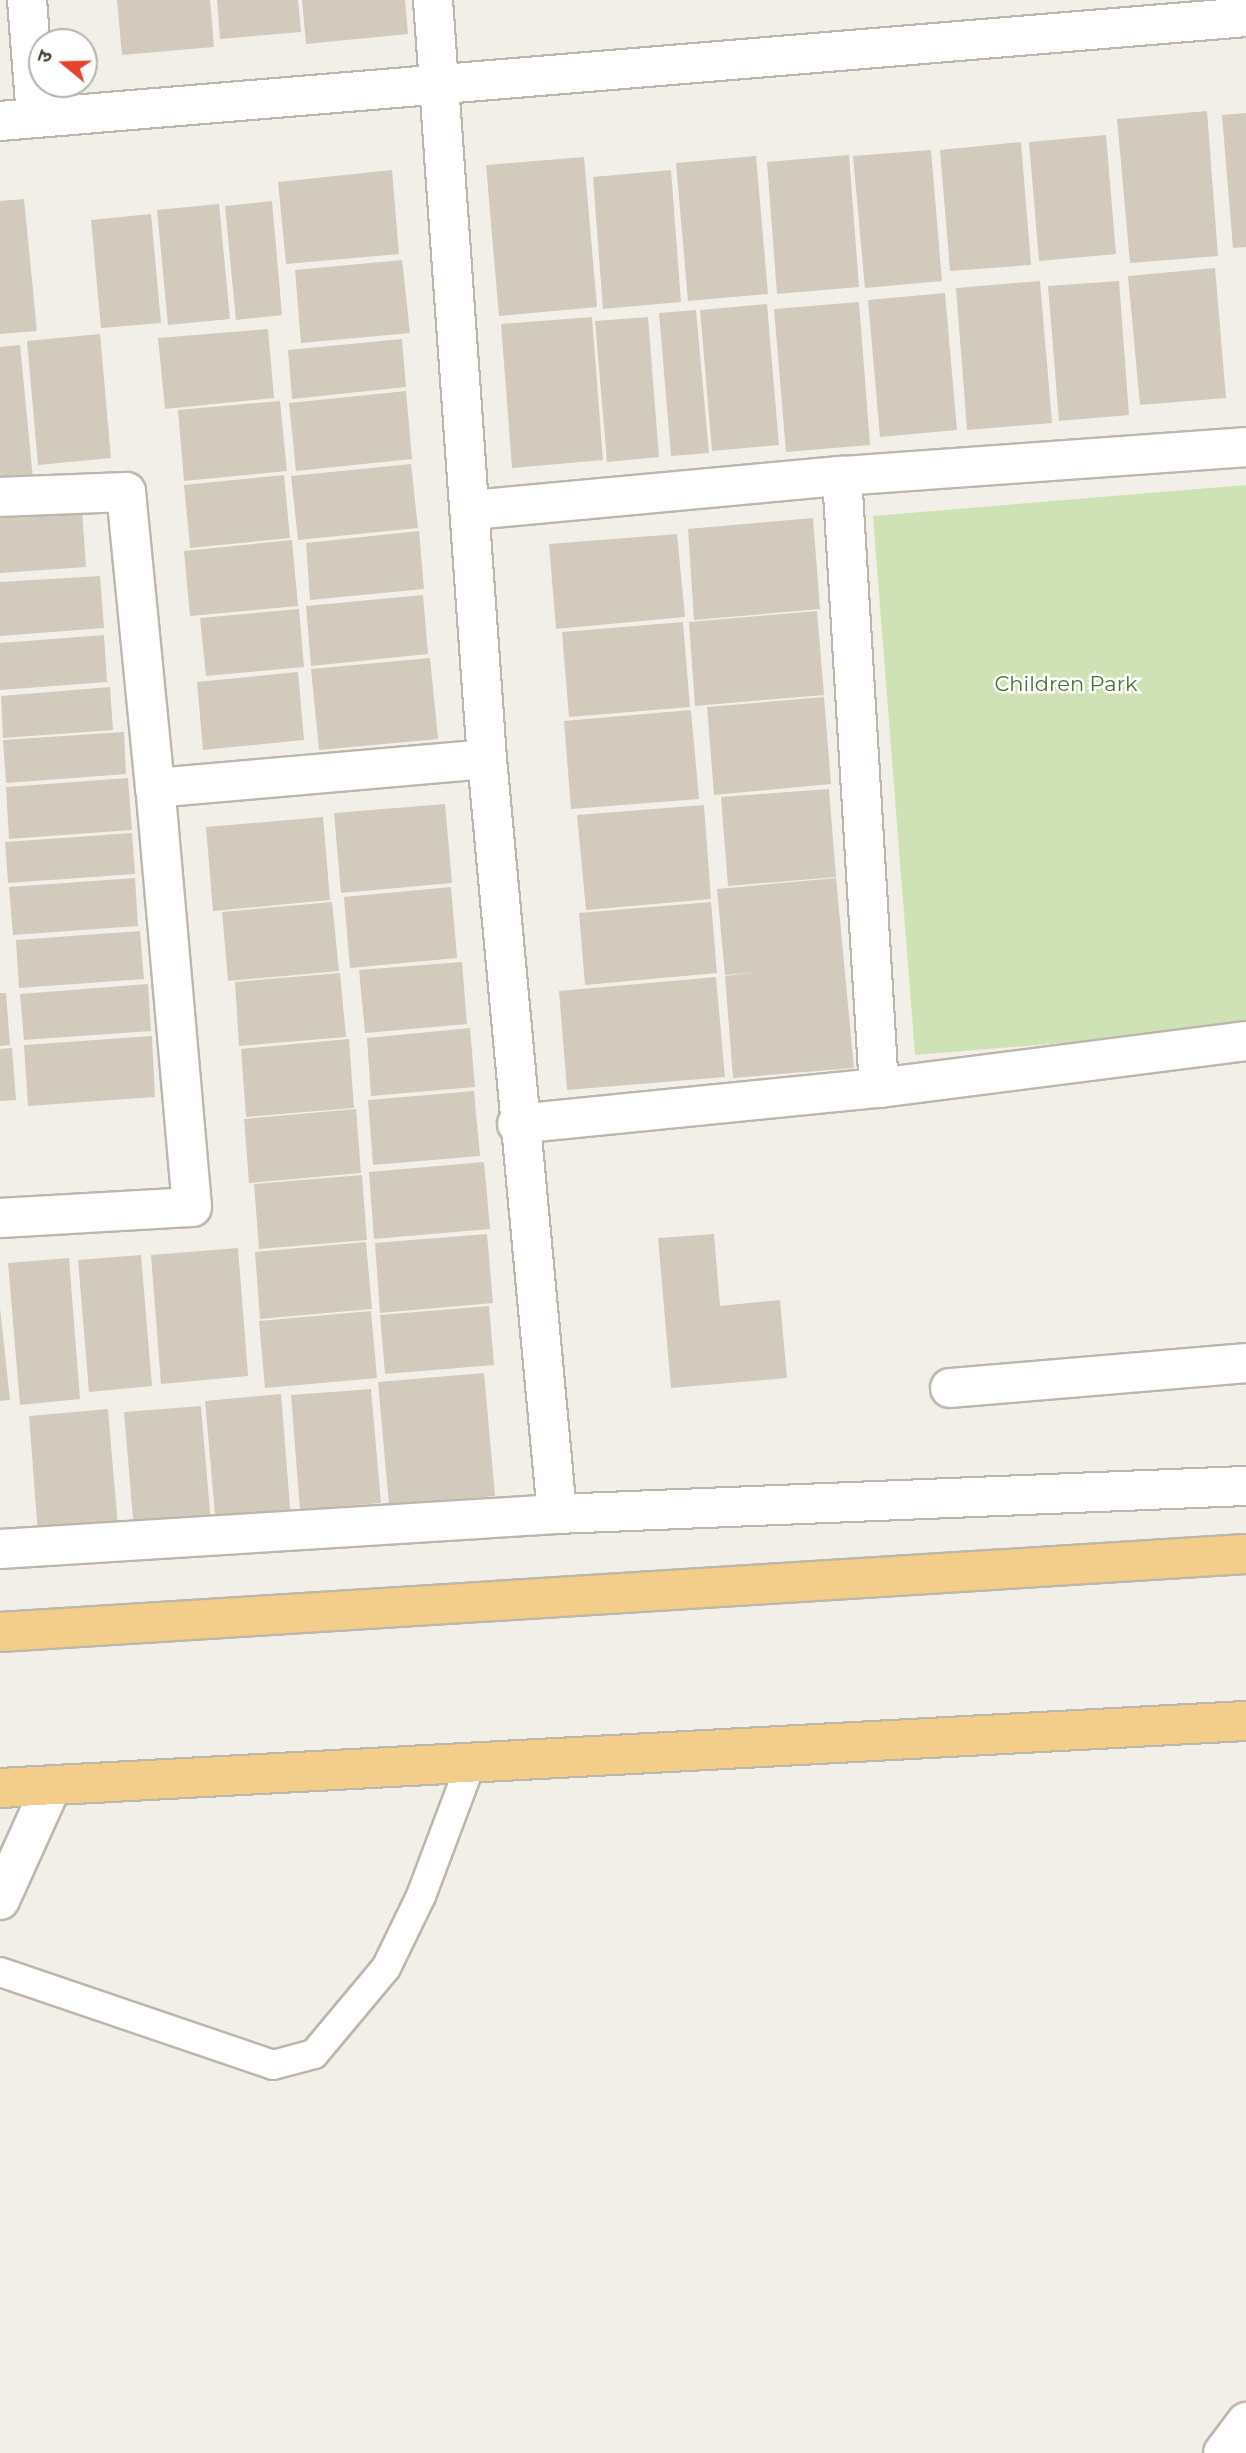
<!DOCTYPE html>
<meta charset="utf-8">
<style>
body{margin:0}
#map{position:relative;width:1246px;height:2453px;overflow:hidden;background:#f2efe8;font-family:Montserrat,"Noto Sans Devanagari",sans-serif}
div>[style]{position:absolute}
.green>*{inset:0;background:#cfe2b5}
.building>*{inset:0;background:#d3cabe}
.roads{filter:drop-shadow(2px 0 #bdb6ab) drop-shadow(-2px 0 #bdb6ab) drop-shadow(0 2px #bdb6ab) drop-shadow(0 -2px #bdb6ab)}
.service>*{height:28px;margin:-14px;padding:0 14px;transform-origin:14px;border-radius:14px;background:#fff}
.minor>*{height:38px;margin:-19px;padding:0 19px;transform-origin:19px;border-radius:19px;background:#fff}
.tertiary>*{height:38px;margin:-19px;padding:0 19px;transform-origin:19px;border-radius:19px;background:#fff}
.trunk>*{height:38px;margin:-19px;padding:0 19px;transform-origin:19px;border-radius:19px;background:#f2ce8a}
span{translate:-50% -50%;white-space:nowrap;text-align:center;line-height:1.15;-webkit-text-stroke:5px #fff;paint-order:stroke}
.park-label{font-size:21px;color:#4b7030}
.north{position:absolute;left:28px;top:28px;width:70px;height:70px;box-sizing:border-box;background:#fff;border:2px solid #b5b2af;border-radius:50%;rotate:289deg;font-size:19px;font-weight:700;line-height:28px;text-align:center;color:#453f37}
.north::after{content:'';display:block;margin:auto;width:24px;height:32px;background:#e4432d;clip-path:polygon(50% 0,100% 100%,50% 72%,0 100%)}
</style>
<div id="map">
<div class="green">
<div style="clip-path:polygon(1246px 485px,1246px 1028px,915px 1055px,873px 516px)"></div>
</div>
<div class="building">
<div style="clip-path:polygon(117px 0,210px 0,214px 47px,122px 55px)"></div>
<div style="clip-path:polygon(217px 0,298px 0,301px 32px,220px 39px)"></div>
<div style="clip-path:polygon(302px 0,405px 0,408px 34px,306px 44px)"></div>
<div style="clip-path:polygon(1207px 111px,1218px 256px,1130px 263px,1117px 119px)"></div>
<div style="clip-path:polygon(1246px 113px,1246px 247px,1233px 248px,1222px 115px)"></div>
<div style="clip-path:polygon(1106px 135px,1116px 254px,1039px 261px,1029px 142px)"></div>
<div style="clip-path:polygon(1021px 142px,1031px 265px,950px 271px,940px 150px)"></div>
<div style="clip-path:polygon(931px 150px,942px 281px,865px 288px,853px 156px)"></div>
<div style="clip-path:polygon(849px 155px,859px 287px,777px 294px,767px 162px)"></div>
<div style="clip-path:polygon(756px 156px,768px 294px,688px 301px,676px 163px)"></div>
<div style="clip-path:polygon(584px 157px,597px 307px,499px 316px,486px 165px)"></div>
<div style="clip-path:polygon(392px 170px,399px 254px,286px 264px,278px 182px)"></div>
<div style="clip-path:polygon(671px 170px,681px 302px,603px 309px,593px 177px)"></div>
<div style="clip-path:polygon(24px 199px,37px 331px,0 334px,0 201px)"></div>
<div style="clip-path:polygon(272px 201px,282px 315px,236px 320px,225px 206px)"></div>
<div style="clip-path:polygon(219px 204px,230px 319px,168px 325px,157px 210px)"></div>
<div style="clip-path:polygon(151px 214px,161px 323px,101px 328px,91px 220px)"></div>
<div style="clip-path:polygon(402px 260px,410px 333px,301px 343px,295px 270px)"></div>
<div style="clip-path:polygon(1215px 268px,1226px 398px,1140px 405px,1128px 276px)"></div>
<div style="clip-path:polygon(1040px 281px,1052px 423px,967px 430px,956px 288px)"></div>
<div style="clip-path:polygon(1119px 281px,1129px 415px,1059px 421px,1048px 286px)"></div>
<div style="clip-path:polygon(945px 293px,957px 430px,880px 437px,868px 300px)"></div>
<div style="clip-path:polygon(859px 302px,870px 445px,786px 452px,774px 309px)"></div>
<div style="clip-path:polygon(767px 304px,779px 445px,712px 451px,700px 310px)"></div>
<div style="clip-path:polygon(696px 310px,709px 453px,671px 456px,659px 313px)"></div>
<div style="clip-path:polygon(592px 317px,603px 460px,512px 468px,501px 324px)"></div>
<div style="clip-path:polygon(648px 317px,659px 457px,607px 462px,595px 321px)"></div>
<div style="clip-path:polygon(268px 329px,274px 398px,165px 409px,158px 338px)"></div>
<div style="clip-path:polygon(100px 334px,111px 458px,38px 465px,27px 341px)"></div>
<div style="clip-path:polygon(402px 339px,406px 387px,292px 399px,288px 350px)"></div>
<div style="clip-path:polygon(20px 345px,33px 479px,0 482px,0 347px)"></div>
<div style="clip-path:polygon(406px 391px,412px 459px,296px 471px,289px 403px)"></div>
<div style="clip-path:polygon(280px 401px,287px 471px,184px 481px,178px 410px)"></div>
<div style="clip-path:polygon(411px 464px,418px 528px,298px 540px,291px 476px)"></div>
<div style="clip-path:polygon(284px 475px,290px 538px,190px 548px,184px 485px)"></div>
<div style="clip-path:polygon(82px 510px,86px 567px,0 573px,0 516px)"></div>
<div style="clip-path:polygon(813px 518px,820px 609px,694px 620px,688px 529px)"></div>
<div style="clip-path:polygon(419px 531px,424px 589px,310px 600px,306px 543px)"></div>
<div style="clip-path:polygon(677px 534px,685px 617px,556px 629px,549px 544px)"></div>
<div style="clip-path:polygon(292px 540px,298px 606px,190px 616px,184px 551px)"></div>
<div style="clip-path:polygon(100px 576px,104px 628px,0 636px,0 582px)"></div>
<div style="clip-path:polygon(423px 595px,428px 654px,311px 666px,306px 606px)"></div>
<div style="clip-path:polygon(299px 609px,304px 667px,206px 676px,200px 618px)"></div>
<div style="clip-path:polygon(817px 611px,824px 695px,695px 706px,689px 622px)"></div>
<div style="clip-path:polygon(683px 622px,690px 707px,569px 717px,562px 632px)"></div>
<div style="clip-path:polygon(104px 635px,107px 682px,0 690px,0 643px)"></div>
<div style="clip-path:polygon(430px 658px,438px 739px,319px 750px,311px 669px)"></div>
<div style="clip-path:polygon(298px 672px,304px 740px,203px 750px,197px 682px)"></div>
<div style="clip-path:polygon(110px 687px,113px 730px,3px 738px,1px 696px)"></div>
<div style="clip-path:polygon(824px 697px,831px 784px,714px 795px,707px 707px)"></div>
<div style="clip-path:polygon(691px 710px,699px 799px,571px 809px,564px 721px)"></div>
<div style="clip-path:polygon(124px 732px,126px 774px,6px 783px,3px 740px)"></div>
<div style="clip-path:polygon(128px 778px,132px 830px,9px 839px,6px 787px)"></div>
<div style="clip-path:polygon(829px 789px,836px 877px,728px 886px,721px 797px)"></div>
<div style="clip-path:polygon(445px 804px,452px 883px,341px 893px,334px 813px)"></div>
<div style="clip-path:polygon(704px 805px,711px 899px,586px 910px,577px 815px)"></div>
<div style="clip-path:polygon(323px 817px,330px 900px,213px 911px,206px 827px)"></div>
<div style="clip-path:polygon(132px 833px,135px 874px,8px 883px,5px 842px)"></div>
<div style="clip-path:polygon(135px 878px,138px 926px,13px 935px,9px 887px)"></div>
<div style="clip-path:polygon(836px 878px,854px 1068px,733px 1078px,725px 976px,759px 972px,725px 975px,717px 889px)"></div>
<div style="clip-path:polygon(451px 887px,457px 958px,350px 968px,344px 897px)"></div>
<div style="clip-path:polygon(332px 902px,339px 971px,228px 981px,222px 912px)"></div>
<div style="clip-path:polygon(711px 902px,717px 973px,585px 985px,579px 913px)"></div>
<div style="clip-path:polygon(140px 931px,144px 979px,19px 988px,16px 940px)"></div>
<div style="clip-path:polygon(462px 962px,467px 1024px,365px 1033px,359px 970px)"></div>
<div style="clip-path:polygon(340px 973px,346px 1037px,239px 1046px,235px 982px)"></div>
<div style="clip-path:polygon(716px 977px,725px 1077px,567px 1090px,559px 991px)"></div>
<div style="clip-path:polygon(148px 984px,151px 1031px,24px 1040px,20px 994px)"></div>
<div style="clip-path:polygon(0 993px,6px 993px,10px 1045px,0 1046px)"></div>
<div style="clip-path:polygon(470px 1028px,475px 1087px,371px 1096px,367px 1038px)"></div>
<div style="clip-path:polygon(152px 1036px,155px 1097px,28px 1106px,24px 1045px)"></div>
<div style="clip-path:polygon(349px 1039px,354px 1108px,246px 1117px,241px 1049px)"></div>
<div style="clip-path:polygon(12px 1048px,16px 1100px,0 1101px,0 1049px)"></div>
<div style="clip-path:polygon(474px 1091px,480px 1156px,373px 1165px,368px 1100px)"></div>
<div style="clip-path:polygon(356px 1109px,361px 1173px,249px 1183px,244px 1119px)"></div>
<div style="clip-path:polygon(484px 1162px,490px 1229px,374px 1239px,369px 1172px)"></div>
<div style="clip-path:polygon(362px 1175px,367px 1240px,259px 1249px,254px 1184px)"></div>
<div style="clip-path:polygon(487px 1234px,493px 1303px,380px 1313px,375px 1243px)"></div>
<div style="clip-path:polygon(714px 1234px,720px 1306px,780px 1300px,787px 1378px,671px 1388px,658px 1238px)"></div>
<div style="clip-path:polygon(366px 1242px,372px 1309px,260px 1319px,255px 1252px)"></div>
<div style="clip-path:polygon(238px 1248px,248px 1376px,161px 1384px,151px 1255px)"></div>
<div style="clip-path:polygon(141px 1255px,152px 1386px,89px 1392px,78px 1260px)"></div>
<div style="clip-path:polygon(69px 1258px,80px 1399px,20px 1405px,8px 1263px)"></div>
<div style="clip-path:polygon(489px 1306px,494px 1365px,385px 1374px,380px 1315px)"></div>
<div style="clip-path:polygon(0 1308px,10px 1400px,0 1401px)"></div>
<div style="clip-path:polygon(371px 1311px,377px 1378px,265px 1388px,259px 1321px)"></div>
<div style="clip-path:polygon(484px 1373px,495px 1496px,389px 1506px,378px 1382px)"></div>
<div style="clip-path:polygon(371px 1389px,381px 1503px,300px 1510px,291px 1395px)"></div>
<div style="clip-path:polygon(281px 1394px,291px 1520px,216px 1526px,205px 1401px)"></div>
<div style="clip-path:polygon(201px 1406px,211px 1523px,134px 1530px,124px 1412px)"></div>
<div style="clip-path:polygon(108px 1409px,118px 1527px,38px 1534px,29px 1416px)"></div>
</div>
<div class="roads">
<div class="service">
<div style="left:0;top:1972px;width:288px;rotate:18.8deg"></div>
<div style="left:273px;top:2065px;width:42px;rotate:-15deg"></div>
<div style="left:314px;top:2054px;width:112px;rotate:-50.1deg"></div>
<div style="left:386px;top:1968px;width:80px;rotate:-64.1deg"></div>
<div style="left:421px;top:1896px;width:142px;rotate:-69.4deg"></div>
</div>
<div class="minor">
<div style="left:27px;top:0;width:118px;rotate:85.6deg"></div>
<div style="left:0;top:121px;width:1250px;rotate:-4.77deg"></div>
<div style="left:842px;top:476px;width:613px;rotate:86.54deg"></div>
<div style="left:0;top:497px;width:126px;rotate:-2.3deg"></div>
<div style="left:126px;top:492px;width:297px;rotate:84.4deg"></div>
<div style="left:155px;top:788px;width:333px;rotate:-5deg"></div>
<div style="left:487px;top:759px;width:761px;rotate:-94.07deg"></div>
<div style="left:472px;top:510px;width:372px;rotate:-5.3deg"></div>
<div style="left:842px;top:476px;width:405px;rotate:-4.1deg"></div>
<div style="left:487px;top:759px;width:758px;rotate:84.7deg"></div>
<div style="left:517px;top:1124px;width:364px;rotate:-5.7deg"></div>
<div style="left:879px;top:1088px;width:370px;rotate:-7.3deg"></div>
<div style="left:0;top:1218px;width:192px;rotate:-3.3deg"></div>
<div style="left:192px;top:1207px;width:421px;rotate:-95deg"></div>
<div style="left:950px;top:1388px;width:297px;rotate:-4.8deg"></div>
<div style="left:0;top:1900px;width:126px;rotate:-65.7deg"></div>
<div style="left:1223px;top:2453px;width:39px;rotate:-53deg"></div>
</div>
<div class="tertiary">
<div style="left:0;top:1549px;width:558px;rotate:-3.6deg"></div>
<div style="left:557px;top:1514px;width:690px;rotate:-2.33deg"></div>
</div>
<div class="trunk">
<div style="left:0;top:1632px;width:1248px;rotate:-3.58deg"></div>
<div style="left:0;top:1788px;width:1248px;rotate:-3.08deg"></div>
</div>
</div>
<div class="park-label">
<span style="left:1066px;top:684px">Children Park</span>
</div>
<div class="north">उ</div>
</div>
